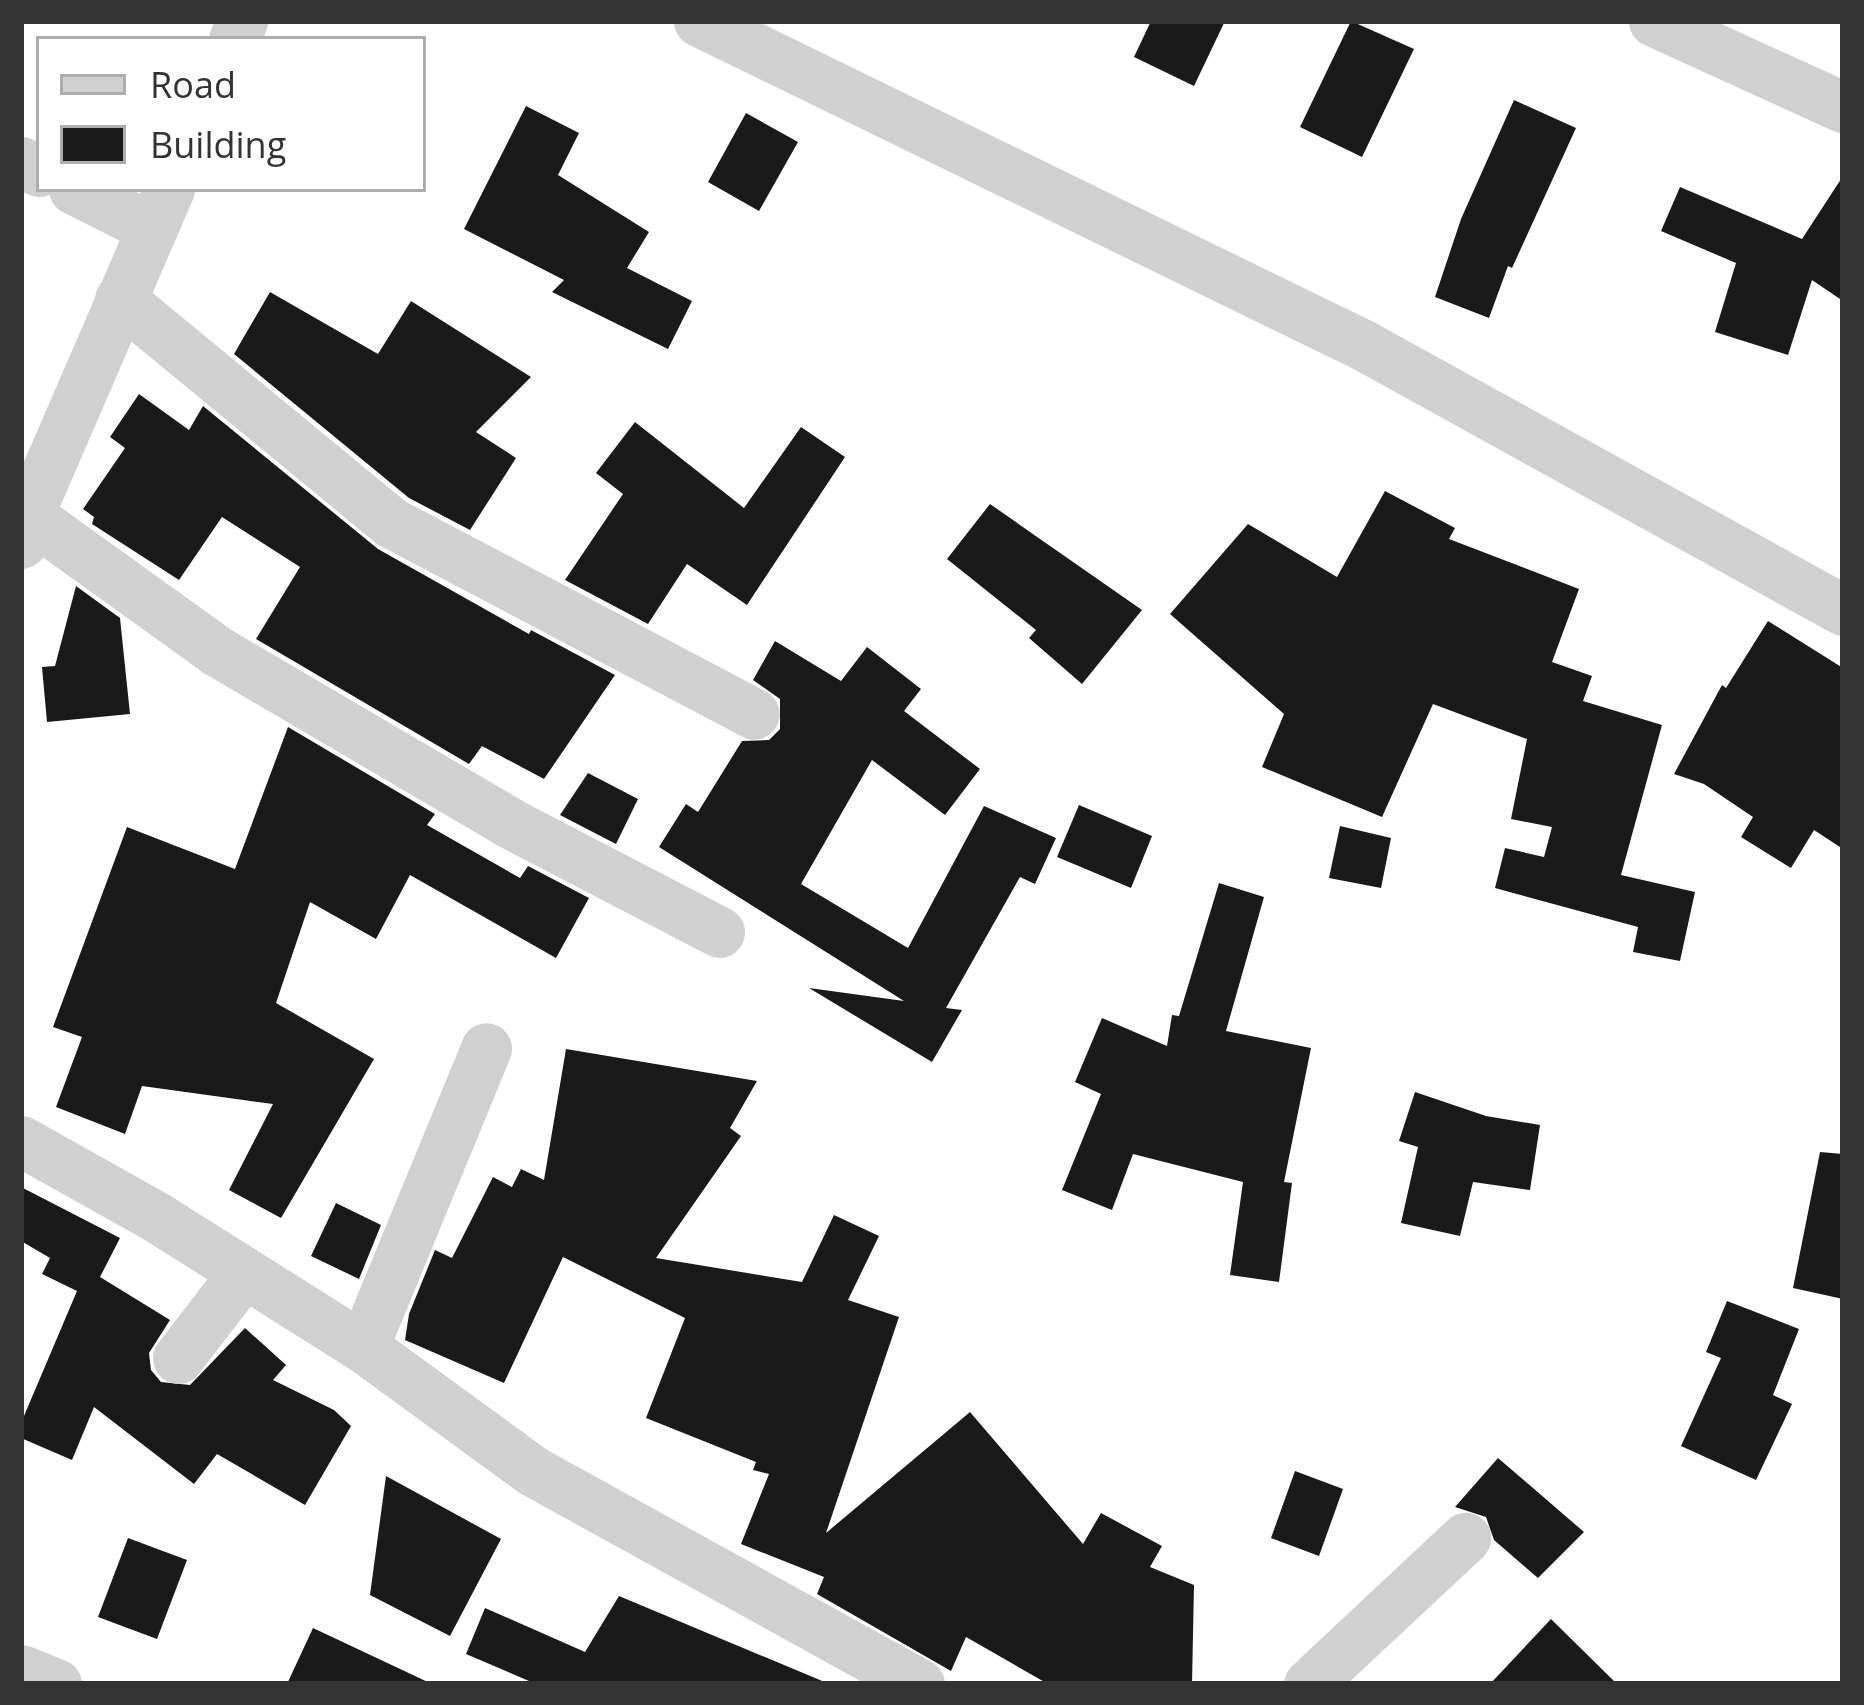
<!DOCTYPE html>
<style>
body{margin:0}
#map{position:relative;width:1864px;height:1705px;overflow:hidden;background:#fff;font-family:"Open Sans",sans-serif}
div>[style]{position:absolute}
.building>*{inset:0;background:#1a1a1a}
.minor>*{height:51px;margin:-25.5px;padding:0 25.5px;transform-origin:25.5px;border-radius:25.5px;background:#d0d0d0}
span{translate:-50% -50%;white-space:nowrap;text-align:center;line-height:1.15;-webkit-text-stroke:12px #fff;paint-order:stroke}
.frame{position:absolute;inset:0;border:24px solid #333;pointer-events:none}
.legend{position:absolute;left:36px;top:36px;width:390px;height:156px;box-sizing:border-box;background:#fff;border:3px solid #adadad;margin:0;padding:15px 21px;list-style:none;font-size:36px;color:#333}
.legend li{display:flex;align-items:center;gap:24px;height:60px}
.legend b{width:60px;border:3px solid #adadad}
</style>
<div id="map">
<div class="building">
<div style="clip-path:polygon(1151px 21px,1225px 21px,1194px 86px,1134px 57px)"></div>
<div style="clip-path:polygon(1351px 21px,1414px 49px,1362px 157px,1300px 127px)"></div>
<div style="clip-path:polygon(1514px 100px,1576px 128px,1512px 268px,1508px 266px,1489px 318px,1435px 297px,1461px 219px)"></div>
<div style="clip-path:polygon(526px 106px,579px 133px,558px 175px,649px 232px,627px 268px,692px 301px,668px 349px,552px 292px,564px 280px,464px 229px)"></div>
<div style="clip-path:polygon(746px 113px,798px 142px,759px 211px,708px 182px)"></div>
<div style="clip-path:polygon(1843px 176px,1843px 301px,1812px 280px,1788px 355px,1715px 332px,1736px 263px,1661px 231px,1680px 187px,1802px 239px)"></div>
<div style="clip-path:polygon(270px 292px,378px 354px,411px 301px,531px 377px,476px 432px,516px 458px,470px 530px,409px 498px,234px 354px)"></div>
<div style="clip-path:polygon(139px 394px,189px 430px,203px 406px,378px 549px,529px 634px,531px 630px,615px 675px,544px 779px,482px 746px,469px 764px,256px 639px,300px 567px,222px 517px,179px 580px,92px 524px,94px 517px,83px 509px,125px 448px,110px 437px)"></div>
<div style="clip-path:polygon(635px 422px,744px 508px,801px 427px,845px 457px,747px 605px,687px 564px,648px 624px,565px 580px,623px 494px,596px 473px)"></div>
<div style="clip-path:polygon(1385px 491px,1455px 528px,1449px 539px,1579px 589px,1552px 662px,1592px 676px,1583px 701px,1662px 725px,1621px 875px,1695px 892px,1680px 961px,1633px 952px,1638px 927px,1495px 888px,1505px 848px,1544px 857px,1552px 827px,1511px 819px,1527px 739px,1433px 704px,1382px 817px,1262px 767px,1284px 714px,1170px 614px,1248px 524px,1337px 577px)"></div>
<div style="clip-path:polygon(990px 504px,1142px 610px,1082px 684px,1029px 638px,1036px 630px,947px 559px)"></div>
<div style="clip-path:polygon(76px 586px,120px 618px,130px 714px,47px 722px,42px 667px,55px 666px)"></div>
<div style="clip-path:polygon(1768px 621px,1843px 668px,1843px 849px,1814px 830px,1791px 868px,1741px 837px,1753px 817px,1704px 784px,1674px 774px,1722px 685px,1726px 688px)"></div>
<div style="clip-path:polygon(775px 641px,841px 681px,867px 647px,921px 689px,904px 711px,980px 769px,945px 815px,872px 760px,801px 884px,908px 948px,984px 806px,1056px 838px,1035px 884px,1020px 877px,946px 1008px,962px 1010px,932px 1062px,809px 988px,904px 1001px,659px 847px,686px 804px,698px 812px,742px 741px,769px 740px,780px 729px,780px 699px,753px 680px)"></div>
<div style="clip-path:polygon(288px 727px,435px 814px,427px 825px,520px 878px,528px 866px,589px 898px,556px 958px,410px 875px,376px 939px,310px 902px,276px 1003px,374px 1059px,281px 1218px,229px 1190px,273px 1104px,142px 1086px,125px 1134px,56px 1107px,82px 1037px,53px 1027px,127px 827px,235px 869px)"></div>
<div style="clip-path:polygon(588px 773px,638px 799px,616px 844px,560px 815px)"></div>
<div style="clip-path:polygon(1079px 805px,1152px 836px,1131px 888px,1057px 857px)"></div>
<div style="clip-path:polygon(1340px 826px,1391px 838px,1381px 888px,1329px 878px)"></div>
<div style="clip-path:polygon(1219px 883px,1264px 897px,1226px 1031px,1311px 1048px,1284px 1182px,1292px 1183px,1279px 1282px,1230px 1275px,1243px 1182px,1133px 1154px,1112px 1210px,1062px 1190px,1101px 1094px,1075px 1082px,1102px 1018px,1167px 1046px,1172px 1015px,1179px 1016px)"></div>
<div style="clip-path:polygon(566px 1049px,757px 1081px,730px 1128px,741px 1136px,656px 1258px,802px 1282px,834px 1215px,879px 1236px,848px 1300px,899px 1317px,826px 1533px,970px 1412px,1083px 1544px,1101px 1513px,1162px 1546px,1150px 1567px,1194px 1585px,1192px 1684px,1048px 1684px,966px 1637px,951px 1671px,817px 1594px,824px 1577px,741px 1544px,769px 1474px,753px 1470px,756px 1462px,646px 1418px,685px 1318px,563px 1257px,504px 1383px,405px 1340px,409px 1314px,435px 1250px,452px 1258px,493px 1177px,512px 1187px,521px 1169px,544px 1180px)"></div>
<div style="clip-path:polygon(1415px 1092px,1486px 1116px,1540px 1125px,1530px 1190px,1473px 1182px,1460px 1236px,1401px 1223px,1418px 1147px,1399px 1141px)"></div>
<div style="clip-path:polygon(1820px 1152px,1843px 1154px,1843px 1299px,1793px 1288px)"></div>
<div style="clip-path:polygon(21px 1187px,120px 1238px,100px 1277px,170px 1320px,149px 1353px,151px 1370px,161px 1382px,190px 1385px,245px 1328px,286px 1365px,273px 1380px,334px 1410px,351px 1426px,305px 1505px,217px 1454px,194px 1484px,94px 1407px,72px 1460px,21px 1438px,21px 1423px,77px 1291px,42px 1274px,50px 1258px,21px 1241px)"></div>
<div style="clip-path:polygon(336px 1203px,381px 1225px,359px 1279px,311px 1256px)"></div>
<div style="clip-path:polygon(1727px 1301px,1799px 1329px,1773px 1395px,1792px 1404px,1756px 1480px,1681px 1446px,1721px 1358px,1706px 1352px)"></div>
<div style="clip-path:polygon(1498px 1458px,1584px 1532px,1538px 1578px,1494px 1540px,1486px 1517px,1455px 1507px)"></div>
<div style="clip-path:polygon(1295px 1471px,1343px 1489px,1319px 1556px,1271px 1538px)"></div>
<div style="clip-path:polygon(386px 1476px,501px 1539px,450px 1636px,370px 1595px)"></div>
<div style="clip-path:polygon(128px 1538px,187px 1560px,157px 1639px,98px 1617px)"></div>
<div style="clip-path:polygon(619px 1596px,827px 1683px,827px 1684px,536px 1684px,466px 1654px,485px 1608px,585px 1652px)"></div>
<div style="clip-path:polygon(1551px 1619px,1617px 1684px,1490px 1684px)"></div>
<div style="clip-path:polygon(313px 1628px,432px 1684px,287px 1684px)"></div>
</div>
<div class="minor">
<div style="left:699px;top:21px;width:741px;rotate:26.01deg"></div>
<div style="left:1365px;top:346px;width:546px;rotate:28.91deg"></div>
<div style="left:1654px;top:21px;width:208px;rotate:24.5deg"></div>
<div style="left:234px;top:39px;width:20px;rotate:-66deg"></div>
<div style="left:21px;top:162px;width:20px;rotate:27deg"></div>
<div style="left:74px;top:189px;width:87px;rotate:26.6deg"></div>
<div style="left:120px;top:299px;width:352px;rotate:39.5deg"></div>
<div style="left:392px;top:523px;width:409px;rotate:27.8deg"></div>
<div style="left:28px;top:515px;width:233px;rotate:35.7deg"></div>
<div style="left:217px;top:651px;width:338px;rotate:30.4deg"></div>
<div style="left:508px;top:822px;width:238px;rotate:27.5deg"></div>
<div style="left:21px;top:543px;width:29px;rotate:-76deg"></div>
<div style="left:28px;top:515px;width:355px;rotate:-66.6deg"></div>
<div style="left:21px;top:1141px;width:157px;rotate:29.3deg"></div>
<div style="left:158px;top:1218px;width:242px;rotate:32.2deg"></div>
<div style="left:363px;top:1347px;width:210px;rotate:36.1deg"></div>
<div style="left:533px;top:1471px;width:441px;rotate:28.9deg"></div>
<div style="left:363px;top:1347px;width:323px;rotate:-67.6deg"></div>
<div style="left:178px;top:1358px;width:105px;rotate:-52.4deg"></div>
<div style="left:21px;top:1670px;width:38px;rotate:22deg"></div>
<div style="left:1309px;top:1684px;width:214px;rotate:-43.1deg"></div>
</div>
<div class="frame"></div>
<ul class="legend">
<li><b style="height:15px;background:#d0d0d0"></b>Road</li>
<li><b style="height:33px;background:#1a1a1a"></b>Building</li>
</ul>
</div>
